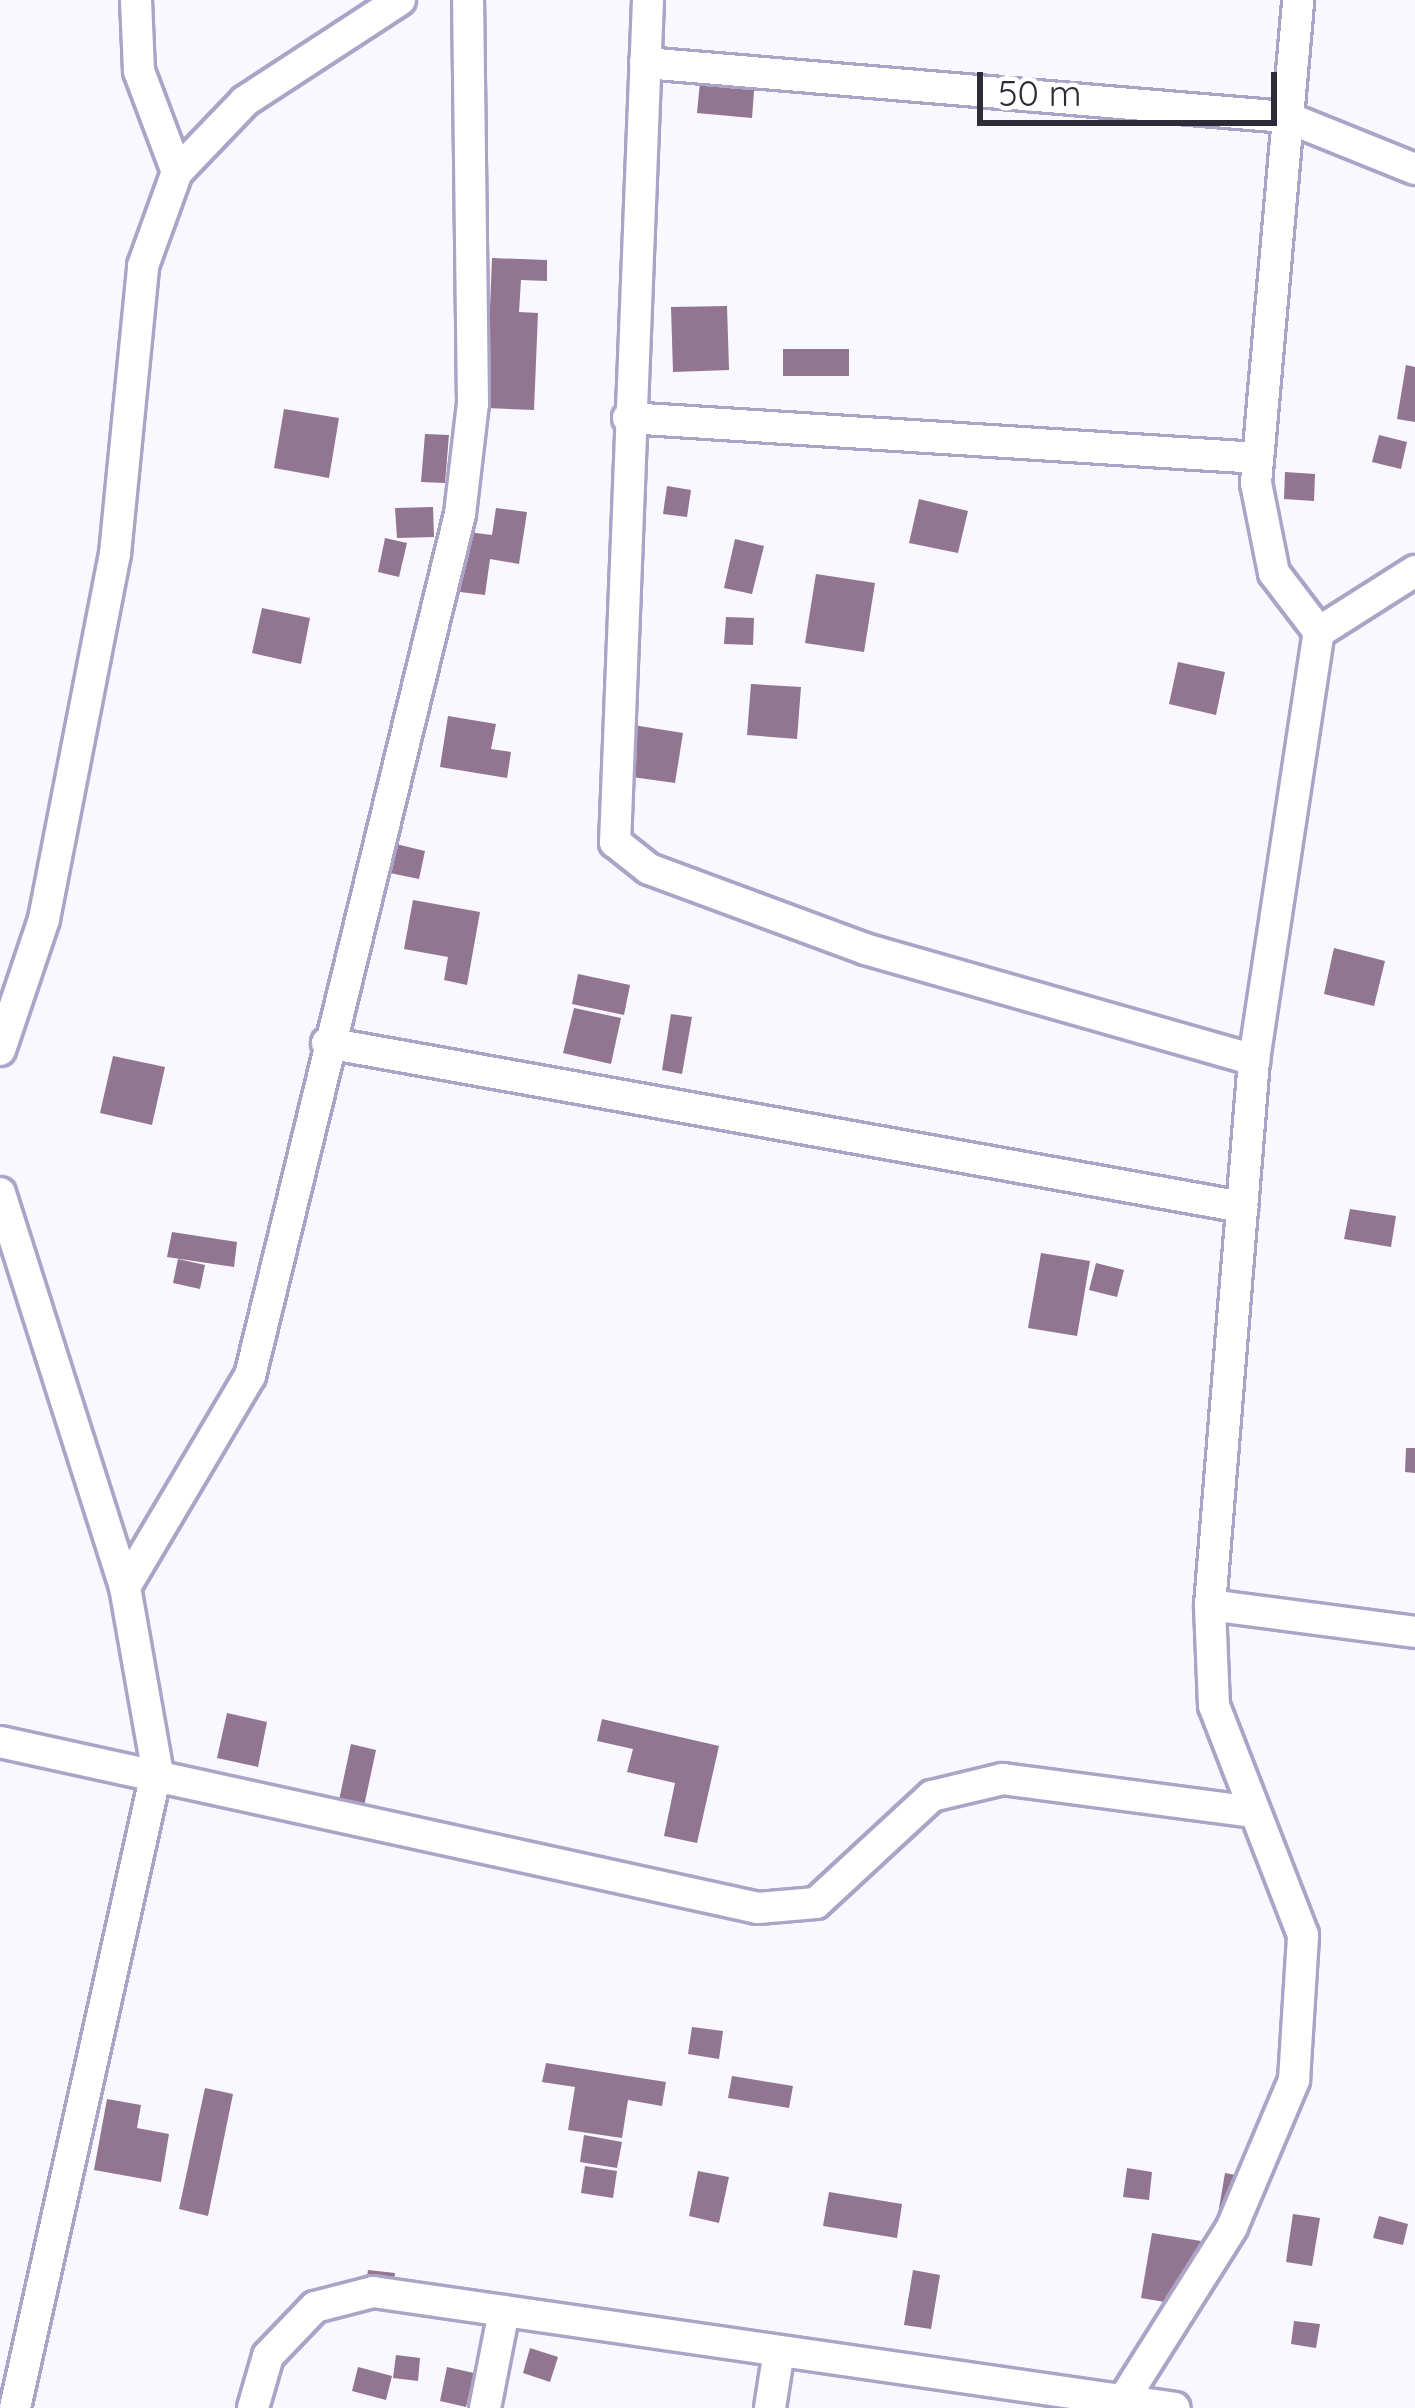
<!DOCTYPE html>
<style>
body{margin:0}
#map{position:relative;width:1415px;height:2408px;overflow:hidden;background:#f9f7ff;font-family:Quicksand,sans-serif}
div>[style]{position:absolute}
.building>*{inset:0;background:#917591}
.roads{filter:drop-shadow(3px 0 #aba4c6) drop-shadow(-3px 0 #aba4c6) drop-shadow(0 3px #aba4c6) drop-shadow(0 -3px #aba4c6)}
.minor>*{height:30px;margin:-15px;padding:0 15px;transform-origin:15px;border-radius:15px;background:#fff}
span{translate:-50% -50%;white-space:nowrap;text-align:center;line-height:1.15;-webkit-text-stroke:12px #fff;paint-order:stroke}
.scale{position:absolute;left:977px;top:72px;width:300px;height:54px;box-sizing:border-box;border:6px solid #2e2b39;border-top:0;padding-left:15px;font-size:36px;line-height:42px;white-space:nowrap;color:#2e2b39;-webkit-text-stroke:9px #fff;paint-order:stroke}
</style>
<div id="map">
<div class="building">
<div style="clip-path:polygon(702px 61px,756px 65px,752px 118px,697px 113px)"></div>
<div style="clip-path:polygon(492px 258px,547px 260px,547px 281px,521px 280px,519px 312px,538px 313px,534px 410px,486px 408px)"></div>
<div style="clip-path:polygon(727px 306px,729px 370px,673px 372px,671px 307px)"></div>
<div style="clip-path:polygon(783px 349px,849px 349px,849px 376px,783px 376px)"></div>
<div style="clip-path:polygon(1406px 365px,1415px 367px,1415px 422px,1397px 419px)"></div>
<div style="clip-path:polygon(284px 409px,339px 418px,329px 478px,274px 468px)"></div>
<div style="clip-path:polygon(425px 434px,449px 435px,445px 483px,421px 482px)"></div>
<div style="clip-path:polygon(1379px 435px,1407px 442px,1401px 469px,1372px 462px)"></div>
<div style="clip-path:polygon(1285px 472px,1315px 474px,1314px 501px,1284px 499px)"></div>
<div style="clip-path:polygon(667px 486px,691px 490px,687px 517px,663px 514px)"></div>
<div style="clip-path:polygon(919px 499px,968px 511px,958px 553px,909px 543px)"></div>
<div style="clip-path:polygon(433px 507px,434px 537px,397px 538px,395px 508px)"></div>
<div style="clip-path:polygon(496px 508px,527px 512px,519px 564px,490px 559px,485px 595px,460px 592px,468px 532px,492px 535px)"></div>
<div style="clip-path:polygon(385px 538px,407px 543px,399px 577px,378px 572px)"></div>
<div style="clip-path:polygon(735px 539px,764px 546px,752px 594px,724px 588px)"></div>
<div style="clip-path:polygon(816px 574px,875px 583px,864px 652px,805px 643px)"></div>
<div style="clip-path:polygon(262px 608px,310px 618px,301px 664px,252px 653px)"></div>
<div style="clip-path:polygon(726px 617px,754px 618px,753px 645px,724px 644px)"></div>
<div style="clip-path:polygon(1178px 662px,1225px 672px,1216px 715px,1169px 704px)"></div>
<div style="clip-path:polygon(751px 684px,801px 687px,797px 739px,747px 735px)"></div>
<div style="clip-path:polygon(448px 716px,496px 724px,491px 749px,511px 752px,507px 778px,440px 767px)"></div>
<div style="clip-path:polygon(633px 725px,683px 733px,675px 783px,625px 776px)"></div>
<div style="clip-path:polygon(396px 844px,425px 851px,419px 879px,390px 873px)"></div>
<div style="clip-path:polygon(413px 900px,480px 912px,467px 985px,444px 980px,448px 957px,404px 949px)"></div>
<div style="clip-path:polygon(1334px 948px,1385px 961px,1374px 1006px,1324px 994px)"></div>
<div style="clip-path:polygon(578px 974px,630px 985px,624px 1015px,572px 1004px)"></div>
<div style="clip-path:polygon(574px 1008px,621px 1018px,611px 1064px,563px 1053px)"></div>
<div style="clip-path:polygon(671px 1014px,692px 1017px,682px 1074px,662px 1070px)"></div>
<div style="clip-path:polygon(113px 1056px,165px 1067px,152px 1125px,100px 1113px)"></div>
<div style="clip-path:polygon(1350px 1209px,1396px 1216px,1391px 1247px,1344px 1239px)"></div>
<div style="clip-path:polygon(172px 1232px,237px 1242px,234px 1267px,167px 1257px)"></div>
<div style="clip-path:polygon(1041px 1253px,1090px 1261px,1077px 1336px,1028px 1328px)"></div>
<div style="clip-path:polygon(178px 1259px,205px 1265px,200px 1289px,173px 1283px)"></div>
<div style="clip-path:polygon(1096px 1263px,1124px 1270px,1117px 1297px,1089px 1290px)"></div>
<div style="clip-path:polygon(1406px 1448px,1415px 1448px,1415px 1473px,1405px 1472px)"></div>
<div style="clip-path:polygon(227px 1713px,267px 1722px,258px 1767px,217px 1758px)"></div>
<div style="clip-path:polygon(602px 1719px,719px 1746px,697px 1843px,664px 1836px,675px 1783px,627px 1772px,633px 1749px,597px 1741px)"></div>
<div style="clip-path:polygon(351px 1744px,376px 1750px,360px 1825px,335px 1819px)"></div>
<div style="clip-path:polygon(692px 2027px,723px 2031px,719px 2059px,688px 2054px)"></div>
<div style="clip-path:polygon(546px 2063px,666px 2082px,662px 2106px,628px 2100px,622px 2138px,568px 2130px,575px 2087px,542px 2082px)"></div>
<div style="clip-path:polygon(732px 2076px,793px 2086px,789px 2108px,728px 2098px)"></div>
<div style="clip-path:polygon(205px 2088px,233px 2094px,208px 2216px,179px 2209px)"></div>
<div style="clip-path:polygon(107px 2099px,141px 2105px,137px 2128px,169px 2134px,161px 2182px,94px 2170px)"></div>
<div style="clip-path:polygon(584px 2135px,622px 2142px,617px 2168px,580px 2162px)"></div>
<div style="clip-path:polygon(585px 2166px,617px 2171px,613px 2198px,581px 2193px)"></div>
<div style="clip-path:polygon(1127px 2168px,1152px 2172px,1149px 2200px,1123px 2197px)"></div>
<div style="clip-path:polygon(698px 2171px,729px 2177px,719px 2223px,689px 2216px)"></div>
<div style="clip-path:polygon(1225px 2173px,1247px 2177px,1216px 2226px)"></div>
<div style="clip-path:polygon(829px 2192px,902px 2204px,897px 2238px,823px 2226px)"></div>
<div style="clip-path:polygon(1293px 2214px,1320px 2218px,1312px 2266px,1286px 2262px)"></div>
<div style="clip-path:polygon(1379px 2216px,1408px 2224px,1403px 2245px,1373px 2238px)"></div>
<div style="clip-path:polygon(1152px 2233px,1213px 2243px,1201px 2308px,1141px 2298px)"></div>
<div style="clip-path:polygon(368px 2270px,395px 2273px,391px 2303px,364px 2299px)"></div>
<div style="clip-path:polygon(913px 2270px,940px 2275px,931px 2329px,904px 2325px)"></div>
<div style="clip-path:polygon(1294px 2321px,1320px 2324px,1316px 2348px,1291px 2344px)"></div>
<div style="clip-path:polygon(530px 2348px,558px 2357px,550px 2382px,523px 2373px)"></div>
<div style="clip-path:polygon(396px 2355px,420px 2358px,418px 2381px,393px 2378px)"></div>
<div style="clip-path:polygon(358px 2367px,392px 2376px,386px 2400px,352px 2391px)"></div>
<div style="clip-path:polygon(447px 2367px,474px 2373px,466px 2407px,440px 2401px)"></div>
</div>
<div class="roads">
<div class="minor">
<div style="left:136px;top:0;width:71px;rotate:87.6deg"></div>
<div style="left:139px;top:71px;width:108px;rotate:69.4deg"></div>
<div style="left:648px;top:0;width:843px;rotate:92.24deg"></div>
<div style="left:615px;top:842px;width:43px;rotate:38.5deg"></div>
<div style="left:649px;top:869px;width:230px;rotate:20.3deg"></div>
<div style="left:865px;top:949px;width:405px;rotate:15.9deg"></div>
<div style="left:645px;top:63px;width:643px;rotate:4.82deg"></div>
<div style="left:1286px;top:117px;width:139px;rotate:22deg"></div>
<div style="left:628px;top:418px;width:631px;rotate:3.63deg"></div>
<div style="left:1319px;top:632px;width:114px;rotate:-32.4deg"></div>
<div style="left:327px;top:1043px;width:930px;rotate:10.16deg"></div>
<div style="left:0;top:1050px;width:138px;rotate:-71.4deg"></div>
<div style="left:44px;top:919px;width:372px;rotate:-79deg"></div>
<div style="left:115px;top:554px;width:289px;rotate:-84.4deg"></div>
<div style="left:143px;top:266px;width:100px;rotate:-70.1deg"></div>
<div style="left:177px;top:172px;width:98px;rotate:-46.2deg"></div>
<div style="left:245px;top:101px;width:185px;rotate:-33.1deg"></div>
<div style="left:0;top:1193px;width:413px;rotate:72.4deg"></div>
<div style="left:125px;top:1587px;width:185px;rotate:80deg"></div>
<div style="left:157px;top:1769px;width:655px;rotate:102.53deg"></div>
<div style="left:125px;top:1587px;width:245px;rotate:-59.4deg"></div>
<div style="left:250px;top:1376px;width:887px;rotate:-76.31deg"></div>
<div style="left:460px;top:514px;width:111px;rotate:-83.3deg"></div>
<div style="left:473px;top:404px;width:404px;rotate:-90.7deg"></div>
<div style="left:1210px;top:1605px;width:207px;rotate:7.5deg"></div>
<div style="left:0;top:1742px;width:776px;rotate:12.35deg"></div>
<div style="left:758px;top:1908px;width:58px;rotate:-4.9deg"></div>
<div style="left:816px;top:1903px;width:158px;rotate:-42.7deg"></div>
<div style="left:932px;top:1796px;width:73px;rotate:-13.5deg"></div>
<div style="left:1003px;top:1779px;width:252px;rotate:7.5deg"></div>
<div style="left:1122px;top:2402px;width:207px;rotate:-57.8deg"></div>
<div style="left:1232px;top:2227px;width:160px;rotate:-67.1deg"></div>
<div style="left:1294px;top:2080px;width:145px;rotate:-86.4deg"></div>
<div style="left:1303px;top:1935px;width:246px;rotate:-111.2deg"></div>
<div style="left:1214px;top:1706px;width:101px;rotate:-92.3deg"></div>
<div style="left:1210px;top:1605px;width:547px;rotate:-85.38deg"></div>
<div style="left:1254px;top:1060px;width:433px;rotate:-81.4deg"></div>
<div style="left:1319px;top:632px;width:74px;rotate:-127.3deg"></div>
<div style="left:1274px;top:573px;width:92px;rotate:-101.3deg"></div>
<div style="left:1256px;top:483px;width:485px;rotate:-85deg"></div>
<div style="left:253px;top:2408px;width:54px;rotate:-73.9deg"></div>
<div style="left:268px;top:2356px;width:68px;rotate:-46.2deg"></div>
<div style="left:315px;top:2307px;width:60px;rotate:-14.5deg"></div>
<div style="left:373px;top:2292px;width:810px;rotate:8.23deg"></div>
<div style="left:485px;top:2408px;width:99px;rotate:-78.9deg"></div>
<div style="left:770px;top:2408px;width:52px;rotate:-81.1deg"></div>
</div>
</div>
<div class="scale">50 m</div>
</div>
